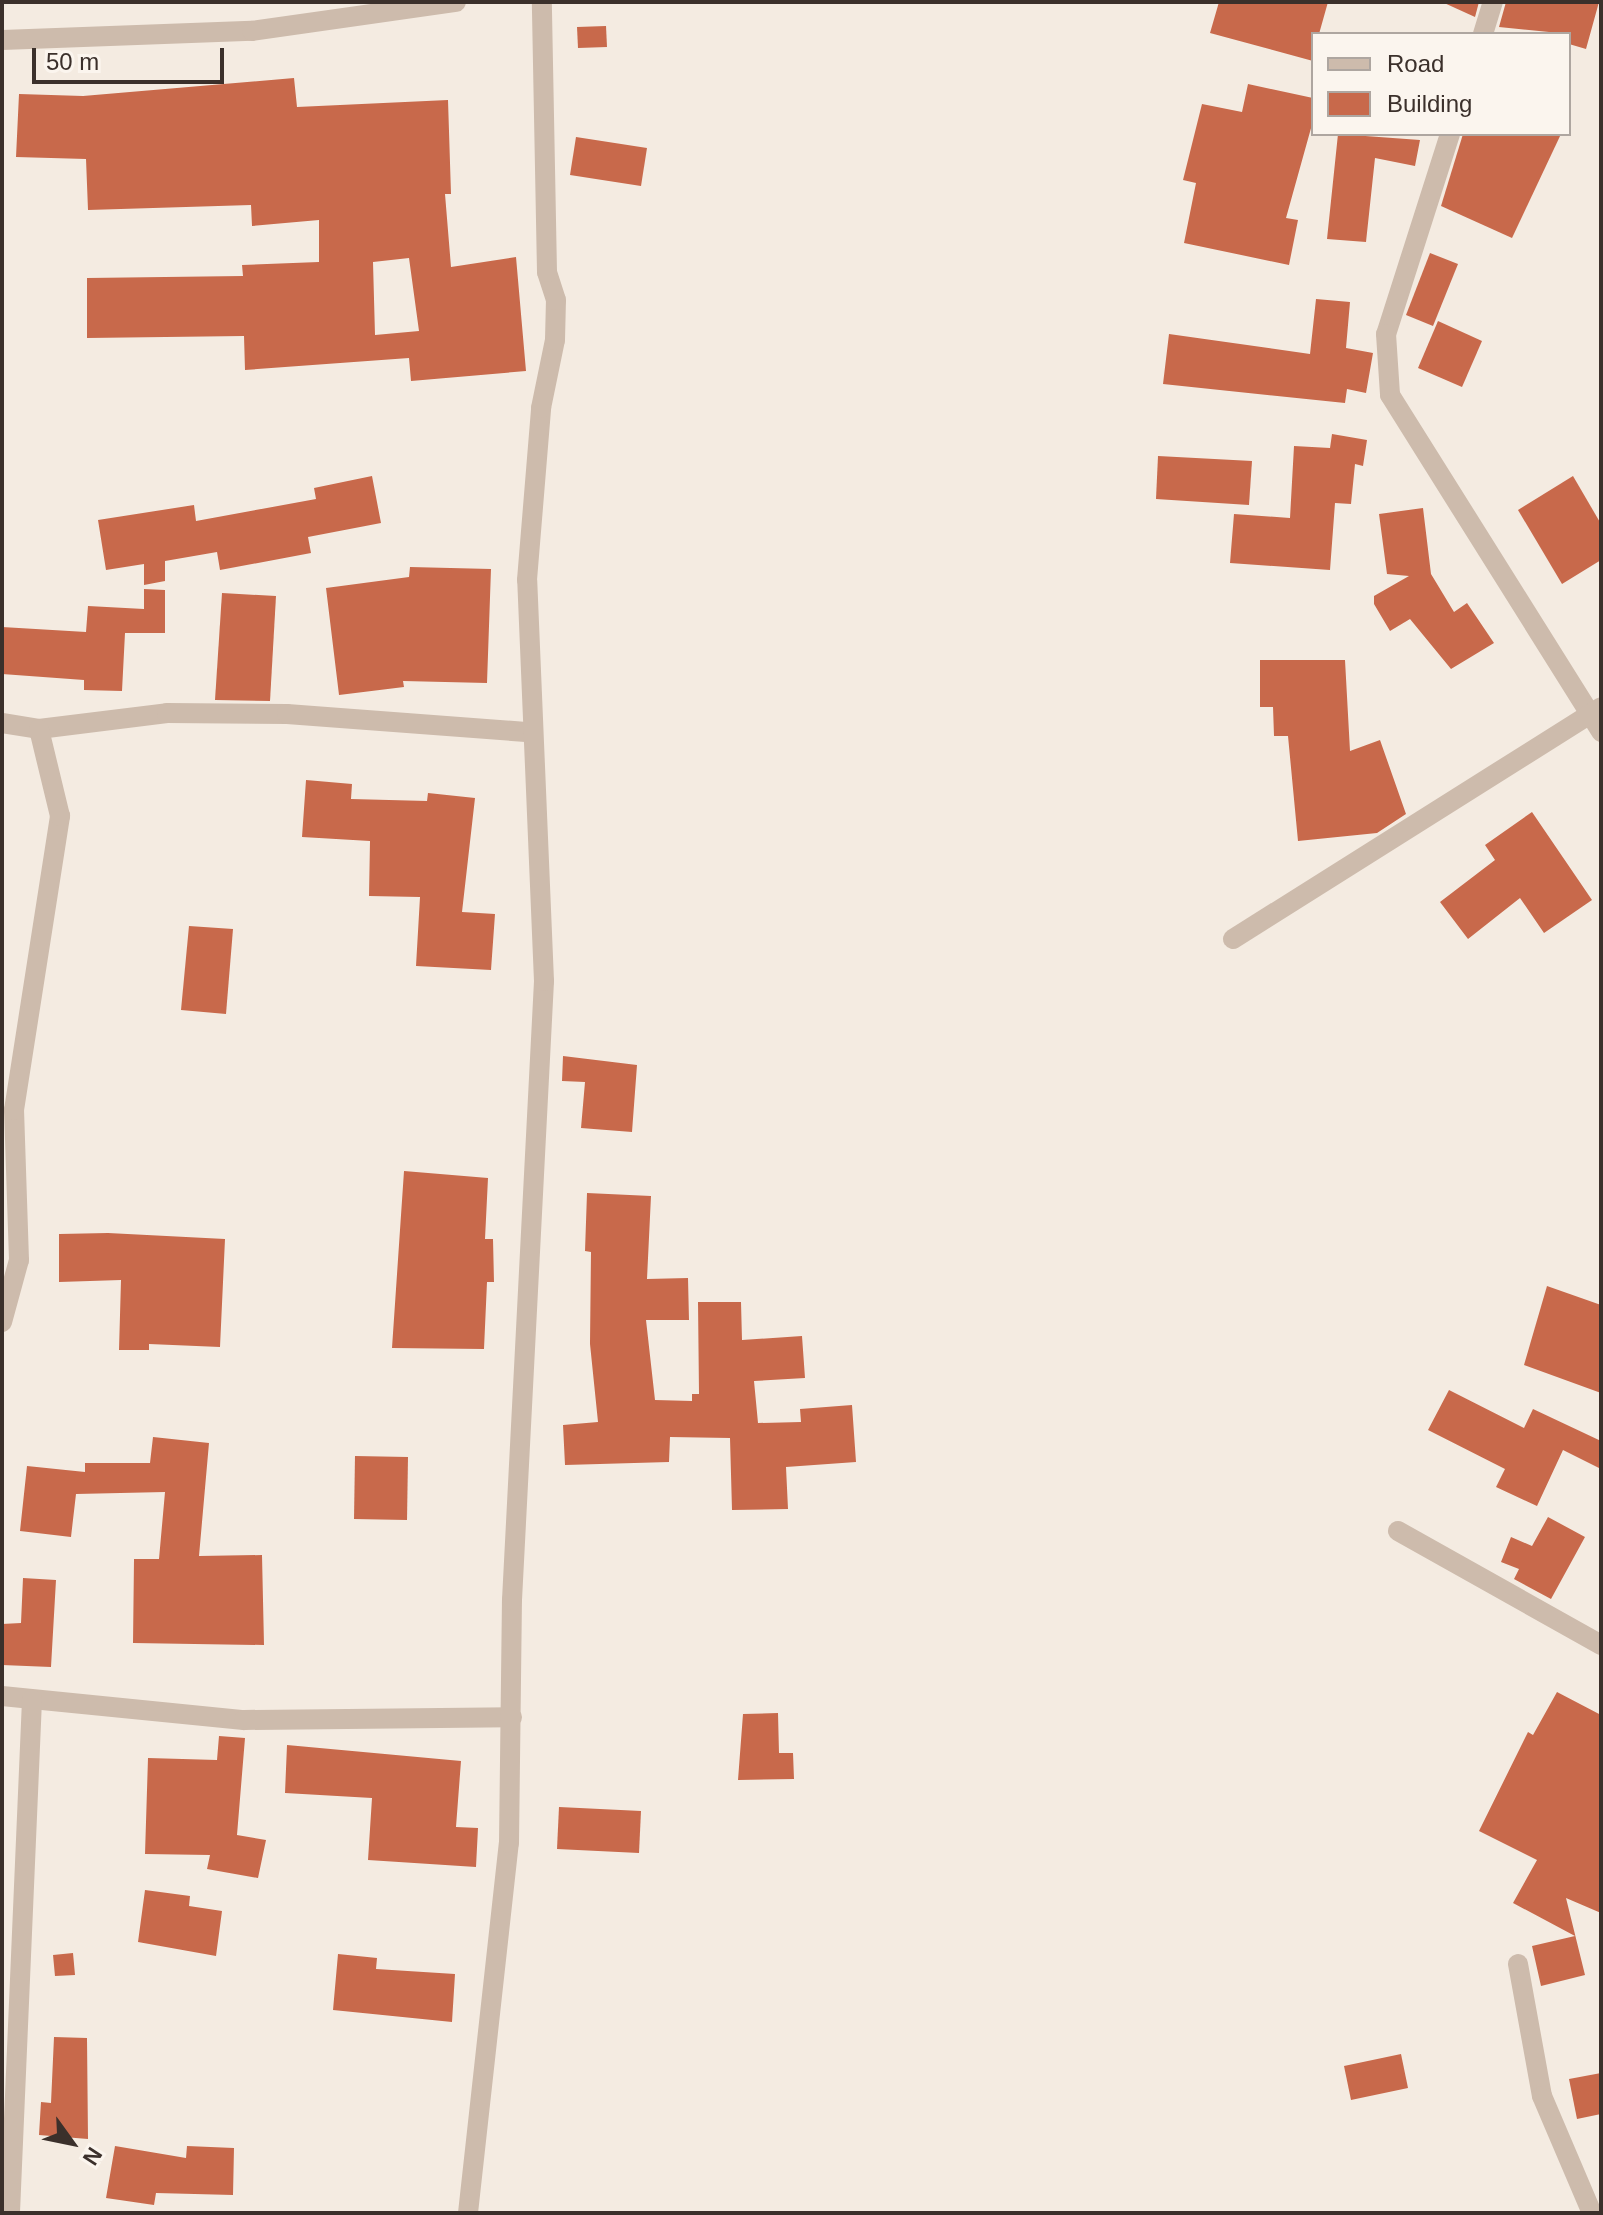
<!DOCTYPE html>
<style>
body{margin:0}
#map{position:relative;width:1603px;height:2215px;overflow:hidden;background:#f4ebe1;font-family:Arial,sans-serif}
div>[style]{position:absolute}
.building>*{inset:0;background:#c8694b}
.street>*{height:20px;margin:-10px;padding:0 10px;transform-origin:10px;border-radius:10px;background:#cdbbac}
span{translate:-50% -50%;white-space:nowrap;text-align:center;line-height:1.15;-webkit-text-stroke:6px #fbf5ee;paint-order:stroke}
.frame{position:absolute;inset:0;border:4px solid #3b302b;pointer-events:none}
.legend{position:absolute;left:1311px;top:32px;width:260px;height:104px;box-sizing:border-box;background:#fbf5ee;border:2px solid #aea6a0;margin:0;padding:10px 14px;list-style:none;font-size:24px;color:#3b302b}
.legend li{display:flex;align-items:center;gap:16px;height:40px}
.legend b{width:40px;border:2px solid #aea6a0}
.north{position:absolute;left:32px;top:2103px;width:80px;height:80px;-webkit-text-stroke:6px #fbf5ee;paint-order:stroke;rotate:123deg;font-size:22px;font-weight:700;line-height:32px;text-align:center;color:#3b302b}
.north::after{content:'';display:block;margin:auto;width:28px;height:36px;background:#3b302b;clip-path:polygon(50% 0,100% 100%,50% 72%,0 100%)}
.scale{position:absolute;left:32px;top:48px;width:192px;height:36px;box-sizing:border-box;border:4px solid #3b302b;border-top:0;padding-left:10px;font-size:24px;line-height:28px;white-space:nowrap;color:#3b302b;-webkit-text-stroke:6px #fbf5ee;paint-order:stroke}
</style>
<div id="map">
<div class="building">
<div style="clip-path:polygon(1219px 2px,1328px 2px,1319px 34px,1313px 34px,1313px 61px,1210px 33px)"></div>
<div style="clip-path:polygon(1442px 2px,1479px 2px,1475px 17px)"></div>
<div style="clip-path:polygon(1506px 2px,1599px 2px,1586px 49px,1569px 44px,1569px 34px,1499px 27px)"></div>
<div style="clip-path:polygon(606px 26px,607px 47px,578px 48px,577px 27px)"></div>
<div style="clip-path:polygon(evenodd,294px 78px,297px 107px,448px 100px,451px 194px,445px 194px,451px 267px,516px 257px,526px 371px,411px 381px,409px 358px,245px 370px,244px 336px,87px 338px,87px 278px,243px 276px,242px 265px,319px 262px,319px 220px,252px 226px,251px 205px,88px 210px,86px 159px,16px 157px,19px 94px,83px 96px,294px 78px,409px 258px,419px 331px,375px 335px,373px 262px,409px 258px)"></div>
<div style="clip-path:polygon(1248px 84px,1313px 98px,1313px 121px,1286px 218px,1298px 220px,1289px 265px,1184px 243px,1196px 183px,1183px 180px,1202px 104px,1242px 112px)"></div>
<div style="clip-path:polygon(1338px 134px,1420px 140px,1415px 166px,1375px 158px,1366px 242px,1327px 239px)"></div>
<div style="clip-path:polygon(1463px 134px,1561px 134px,1512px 238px,1441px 206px)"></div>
<div style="clip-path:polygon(576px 137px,647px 148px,641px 186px,570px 175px)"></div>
<div style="clip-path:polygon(1430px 253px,1458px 264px,1433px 326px,1406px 315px)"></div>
<div style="clip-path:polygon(1316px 299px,1350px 302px,1346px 348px,1373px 353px,1366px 393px,1347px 389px,1345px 403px,1163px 384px,1169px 334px,1310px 354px)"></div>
<div style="clip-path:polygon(1438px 321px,1482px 341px,1462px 387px,1418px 368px)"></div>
<div style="clip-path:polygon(1332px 434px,1367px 440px,1363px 466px,1355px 464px,1351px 504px,1335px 503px,1330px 570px,1230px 563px,1234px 514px,1290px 518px,1294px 446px,1330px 448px)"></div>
<div style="clip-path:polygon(1158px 456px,1252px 461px,1249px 505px,1156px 499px)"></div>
<div style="clip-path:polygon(372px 476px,381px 523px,308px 537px,311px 553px,220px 570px,217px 552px,165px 561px,165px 581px,144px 585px,144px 564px,106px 570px,98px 520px,194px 505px,196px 521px,316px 499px,314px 488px)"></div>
<div style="clip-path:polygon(1573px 476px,1601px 524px,1601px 560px,1562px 584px,1518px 510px)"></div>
<div style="clip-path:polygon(1423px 508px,1431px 574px,1454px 612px,1467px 603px,1494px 643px,1451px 669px,1410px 619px,1390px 631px,1374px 604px,1374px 596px,1409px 576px,1387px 574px,1379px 514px)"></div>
<div style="clip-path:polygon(410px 567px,491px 569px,487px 683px,403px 681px,404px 687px,339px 695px,326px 588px,409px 577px)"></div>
<div style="clip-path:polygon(144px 589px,165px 590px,165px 633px,125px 633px,122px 691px,84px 690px,84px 680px,2px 674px,2px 627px,86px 632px,88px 606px,144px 609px)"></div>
<div style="clip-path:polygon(222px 593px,276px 596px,270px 701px,215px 700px)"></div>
<div style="clip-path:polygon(1260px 660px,1345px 660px,1350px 751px,1380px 740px,1406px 814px,1377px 833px,1298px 841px,1288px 736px,1274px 736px,1273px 707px,1260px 707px)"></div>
<div style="clip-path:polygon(306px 780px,352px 784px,351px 799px,427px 801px,428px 793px,475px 798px,462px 912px,495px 914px,491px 970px,416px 966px,420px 897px,369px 896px,370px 841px,302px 837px)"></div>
<div style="clip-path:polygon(1532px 812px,1592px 900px,1544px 933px,1520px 898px,1468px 939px,1440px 902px,1495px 860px,1485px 845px)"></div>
<div style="clip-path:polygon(189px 926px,233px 929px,226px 1014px,181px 1010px)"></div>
<div style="clip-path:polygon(563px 1056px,637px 1065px,632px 1132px,581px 1128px,585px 1082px,562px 1081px)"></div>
<div style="clip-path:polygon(404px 1171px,488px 1178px,485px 1239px,493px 1239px,494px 1282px,487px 1282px,484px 1349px,392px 1348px)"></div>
<div style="clip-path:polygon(587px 1193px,651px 1196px,647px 1279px,688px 1278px,689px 1320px,646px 1320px,655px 1400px,692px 1401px,692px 1394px,699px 1394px,698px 1302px,741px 1302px,742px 1340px,802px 1336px,805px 1378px,754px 1381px,758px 1423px,801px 1422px,800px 1409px,852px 1405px,856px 1462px,786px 1467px,788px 1509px,732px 1510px,730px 1438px,670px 1437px,669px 1462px,565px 1465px,563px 1425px,598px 1422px,590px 1344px,591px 1252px,585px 1251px)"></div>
<div style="clip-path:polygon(108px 1233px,225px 1239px,220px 1347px,149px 1344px,149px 1350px,119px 1350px,121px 1280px,59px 1282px,59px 1234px)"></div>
<div style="clip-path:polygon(1547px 1286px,1601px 1305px,1601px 1393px,1524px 1365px)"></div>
<div style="clip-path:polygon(1449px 1390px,1524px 1428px,1533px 1409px,1601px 1441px,1601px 1469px,1563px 1450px,1537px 1506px,1496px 1487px,1505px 1469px,1428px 1430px)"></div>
<div style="clip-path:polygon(153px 1437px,209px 1443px,199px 1556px,262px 1555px,264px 1645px,133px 1643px,134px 1559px,159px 1559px,165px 1492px,76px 1494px,71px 1537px,20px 1531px,27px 1466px,85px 1472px,85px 1463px,150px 1463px)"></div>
<div style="clip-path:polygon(355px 1456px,408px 1457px,407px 1520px,354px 1519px)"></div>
<div style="clip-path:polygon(1548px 1517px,1585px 1537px,1551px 1599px,1514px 1579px,1519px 1569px,1501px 1562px,1511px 1537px,1532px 1546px)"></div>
<div style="clip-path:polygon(23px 1578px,56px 1580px,51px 1667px,2px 1665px,2px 1624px,21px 1623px)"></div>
<div style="clip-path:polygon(1557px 1692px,1601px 1715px,1601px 1913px,1566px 1898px,1585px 1975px,1541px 1986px,1532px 1946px,1575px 1936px,1513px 1903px,1537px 1860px,1479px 1831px,1528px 1732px,1533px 1735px)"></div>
<div style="clip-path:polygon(778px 1713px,779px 1753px,793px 1753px,794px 1779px,738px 1780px,743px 1714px)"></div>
<div style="clip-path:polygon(219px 1736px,245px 1738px,237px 1835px,266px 1840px,258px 1878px,207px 1869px,210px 1855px,145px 1854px,148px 1758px,217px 1760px)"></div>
<div style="clip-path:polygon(287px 1745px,461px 1761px,456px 1827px,478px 1828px,476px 1867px,368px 1860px,372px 1798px,285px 1793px)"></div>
<div style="clip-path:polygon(559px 1807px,641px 1811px,639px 1853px,557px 1849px)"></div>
<div style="clip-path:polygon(145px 1890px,190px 1896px,189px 1906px,222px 1911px,216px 1956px,138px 1942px)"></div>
<div style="clip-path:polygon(73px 1953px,75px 1975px,55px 1976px,53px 1955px)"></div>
<div style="clip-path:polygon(338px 1954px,377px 1958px,376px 1969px,455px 1974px,452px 2022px,333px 2010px)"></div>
<div style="clip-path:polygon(54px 2037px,87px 2038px,88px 2139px,39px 2135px,41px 2102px,51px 2103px)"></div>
<div style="clip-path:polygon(1401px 2054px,1408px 2088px,1351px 2100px,1344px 2066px)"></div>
<div style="clip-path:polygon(1601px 2073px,1601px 2114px,1577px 2119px,1569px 2079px)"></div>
<div style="clip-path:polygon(115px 2146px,186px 2158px,187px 2146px,234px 2148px,233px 2195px,156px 2193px,154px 2205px,106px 2198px)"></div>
</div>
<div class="street">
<div style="left:1483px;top:34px;width:34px;rotate:-73deg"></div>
<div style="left:2px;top:40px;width:250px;rotate:-2.1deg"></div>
<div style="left:252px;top:31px;width:206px;rotate:-8.1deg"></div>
<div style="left:1450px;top:134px;width:210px;rotate:107.7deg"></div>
<div style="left:1386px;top:334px;width:61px;rotate:86.2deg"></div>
<div style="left:1390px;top:395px;width:398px;rotate:57.9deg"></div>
<div style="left:2px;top:723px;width:37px;rotate:9deg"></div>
<div style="left:39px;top:729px;width:129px;rotate:-7.1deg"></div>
<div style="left:167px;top:713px;width:120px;rotate:0.5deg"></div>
<div style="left:287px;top:714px;width:243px;rotate:4.3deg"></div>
<div style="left:1233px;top:939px;width:435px;rotate:-32.2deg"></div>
<div style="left:2px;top:1322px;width:64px;rotate:-74.7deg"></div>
<div style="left:19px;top:1260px;width:150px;rotate:-91.9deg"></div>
<div style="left:14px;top:1110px;width:298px;rotate:-81.1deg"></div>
<div style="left:60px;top:816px;width:89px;rotate:-103.6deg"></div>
<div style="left:1398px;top:1531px;width:233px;rotate:29.3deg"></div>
<div style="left:2px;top:1696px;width:243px;rotate:5.7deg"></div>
<div style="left:244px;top:1720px;width:268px;rotate:-0.6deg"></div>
<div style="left:1518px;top:1964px;width:134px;rotate:79.7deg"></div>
<div style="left:1542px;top:2096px;width:127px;rotate:66.9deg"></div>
<div style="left:10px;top:2212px;width:513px;rotate:-87.54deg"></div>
<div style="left:468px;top:2213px;width:372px;rotate:-83.7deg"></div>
<div style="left:509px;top:1843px;width:243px;rotate:-89.3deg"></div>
<div style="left:512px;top:1600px;width:620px;rotate:-87.04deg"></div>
<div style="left:544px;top:981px;width:401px;rotate:-92.4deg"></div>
<div style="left:527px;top:580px;width:173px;rotate:-85.3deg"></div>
<div style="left:541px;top:408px;width:69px;rotate:-78.4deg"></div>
<div style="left:555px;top:340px;width:40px;rotate:-88.6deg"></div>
<div style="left:556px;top:300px;width:29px;rotate:-108deg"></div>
<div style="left:547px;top:272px;width:270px;rotate:-91.1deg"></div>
</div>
<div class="frame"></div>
<ul class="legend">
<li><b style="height:10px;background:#cdbbac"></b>Road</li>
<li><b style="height:22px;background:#c8694b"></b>Building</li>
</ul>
<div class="north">N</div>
<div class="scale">50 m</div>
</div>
